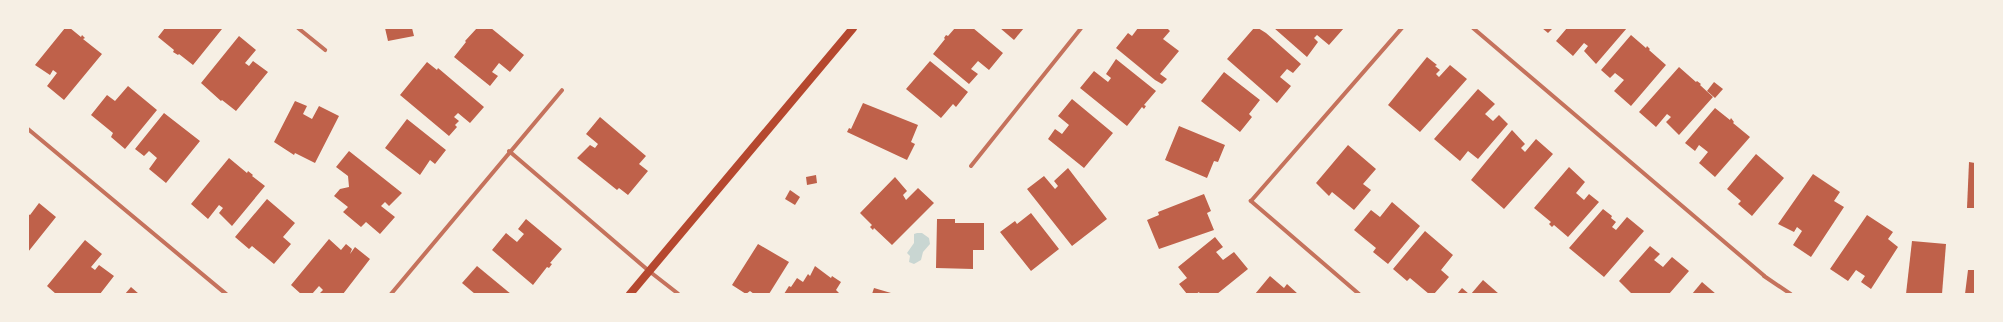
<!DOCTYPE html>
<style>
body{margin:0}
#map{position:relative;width:2003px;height:322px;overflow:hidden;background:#f6efe4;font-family:Helvetica,sans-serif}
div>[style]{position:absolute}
.water>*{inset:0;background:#c9d6d2}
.building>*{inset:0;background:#bf614a}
.minor>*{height:4px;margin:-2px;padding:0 2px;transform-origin:2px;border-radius:2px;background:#c5725c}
.secondary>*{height:8px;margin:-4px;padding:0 4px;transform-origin:4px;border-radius:4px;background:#b5482f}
span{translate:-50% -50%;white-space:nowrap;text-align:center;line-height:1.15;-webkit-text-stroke:3.5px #f6efe4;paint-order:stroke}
.frame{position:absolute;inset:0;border:29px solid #f6efe4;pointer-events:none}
</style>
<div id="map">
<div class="water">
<div style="clip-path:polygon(917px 233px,922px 233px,929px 238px,930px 244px,923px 252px,921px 260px,914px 264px,909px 262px,910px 256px,907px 253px,914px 243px,914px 234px)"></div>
</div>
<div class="building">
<div style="clip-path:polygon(65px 28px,70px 28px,81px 37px,82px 35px,85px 38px,83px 39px,102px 54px,64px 100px,47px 86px,57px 73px,53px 70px,50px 75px,35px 65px)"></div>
<div style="clip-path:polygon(165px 28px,221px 28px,222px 29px,193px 65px,179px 54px,178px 55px,173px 52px,174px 50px,158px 37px)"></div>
<div style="clip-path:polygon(385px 28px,412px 28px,414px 36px,388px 41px)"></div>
<div style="clip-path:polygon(477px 28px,491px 28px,524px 55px,510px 72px,499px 63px,492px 72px,498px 76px,490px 86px,454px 57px,466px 42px,465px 41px)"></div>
<div style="clip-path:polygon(955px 28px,973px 28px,1003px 53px,989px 70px,978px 61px,971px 69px,978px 74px,969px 84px,933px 54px,945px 39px,944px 38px,946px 35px,948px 36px)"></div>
<div style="clip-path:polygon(1000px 28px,1024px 28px,1014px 40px)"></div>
<div style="clip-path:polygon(1138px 28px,1167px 28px,1170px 31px,1163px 39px,1179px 51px,1160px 74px,1167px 79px,1162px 84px,1155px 80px,1116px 48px,1128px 33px,1132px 36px)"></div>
<div style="clip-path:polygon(1254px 28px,1258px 28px,1266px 33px,1301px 64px,1293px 73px,1287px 69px,1280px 77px,1291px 86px,1277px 103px,1227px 59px)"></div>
<div style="clip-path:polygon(1274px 28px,1344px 28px,1329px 45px,1317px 35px,1314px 38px,1318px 42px,1307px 57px)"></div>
<div style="clip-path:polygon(1542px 28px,1553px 28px,1548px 33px)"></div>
<div style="clip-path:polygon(1567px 28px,1627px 28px,1596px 64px,1584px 51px,1588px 46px,1584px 43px,1573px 56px,1556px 41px)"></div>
<div style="clip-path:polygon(1631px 35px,1646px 48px,1647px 46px,1650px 49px,1649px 50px,1666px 65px,1631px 106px,1614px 91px,1624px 80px,1615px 73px,1610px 78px,1601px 70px)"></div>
<div style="clip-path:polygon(239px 36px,256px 50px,245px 63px,249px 66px,253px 61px,268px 72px,236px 111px,222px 100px,221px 101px,201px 83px)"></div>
<div style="clip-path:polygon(1427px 57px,1437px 65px,1435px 66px,1440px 70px,1436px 74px,1439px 77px,1450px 65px,1467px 79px,1420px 132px,1388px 105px)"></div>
<div style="clip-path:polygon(1116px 59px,1156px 91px,1144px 105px,1146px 106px,1144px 109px,1142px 107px,1127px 126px,1080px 88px,1094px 71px,1108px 82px,1111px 78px,1106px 74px)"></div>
<div style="clip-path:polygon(930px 61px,968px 92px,956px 107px,953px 104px,941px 118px,906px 89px)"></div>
<div style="clip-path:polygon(427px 62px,437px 70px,438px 68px,484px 107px,470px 123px,458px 113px,454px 117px,459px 121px,455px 125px,457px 127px,449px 136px,400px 95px)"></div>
<div style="clip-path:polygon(1679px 67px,1696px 82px,1697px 81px,1701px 84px,1700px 85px,1713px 97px,1679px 135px,1666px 122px,1671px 117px,1667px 114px,1656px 127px,1639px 112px)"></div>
<div style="clip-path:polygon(1224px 72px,1260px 100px,1249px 114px,1252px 117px,1240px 132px,1201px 101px)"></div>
<div style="clip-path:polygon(1714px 82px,1723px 89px,1715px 98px,1707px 91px)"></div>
<div style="clip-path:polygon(128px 86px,157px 110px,125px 149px,111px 137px,113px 133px,91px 115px,107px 95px,115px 101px)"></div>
<div style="clip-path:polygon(1478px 89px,1495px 104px,1485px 114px,1493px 121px,1499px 115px,1508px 124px,1478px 159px,1468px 151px,1460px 161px,1434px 139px)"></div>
<div style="clip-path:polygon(1072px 99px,1113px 133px,1084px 168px,1048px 139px,1055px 129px,1062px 134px,1069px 125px,1058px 116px)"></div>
<div style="clip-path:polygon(295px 101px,307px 106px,303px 114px,312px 119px,319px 106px,339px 116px,315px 163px,295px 153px,294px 155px,274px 142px)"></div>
<div style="clip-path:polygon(863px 103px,918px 125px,911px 142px,915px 144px,907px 160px,847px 132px,849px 128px,851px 129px)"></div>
<div style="clip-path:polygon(1715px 108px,1730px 120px,1731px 118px,1734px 122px,1733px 123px,1750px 137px,1715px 177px,1699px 163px,1708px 152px,1699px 145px,1695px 151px,1685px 143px)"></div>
<div style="clip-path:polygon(164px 113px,200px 141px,166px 183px,149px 169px,157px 158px,149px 151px,144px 156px,135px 149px)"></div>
<div style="clip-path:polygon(600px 117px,646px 156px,639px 164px,648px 171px,628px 195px,619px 188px,617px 190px,577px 158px,590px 145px,595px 148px,598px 144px,586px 134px)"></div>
<div style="clip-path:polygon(407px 119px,446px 150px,435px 164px,430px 160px,420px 175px,385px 148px)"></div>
<div style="clip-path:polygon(1179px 126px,1225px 145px,1218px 162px,1214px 161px,1207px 178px,1165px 160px)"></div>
<div style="clip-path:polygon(1512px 130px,1525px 144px,1521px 148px,1525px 152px,1536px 139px,1553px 154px,1504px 209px,1471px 180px)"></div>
<div style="clip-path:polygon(1348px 145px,1376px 169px,1363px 184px,1371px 190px,1354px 210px,1332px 192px,1329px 196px,1316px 183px)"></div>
<div style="clip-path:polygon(349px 151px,402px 193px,389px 206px,385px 202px,381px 206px,395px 217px,380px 234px,366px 222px,361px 227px,343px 212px,348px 207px,334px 196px,340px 189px,349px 187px,348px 176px,336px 167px)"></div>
<div style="clip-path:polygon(1756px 154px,1784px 178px,1752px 216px,1738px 204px,1741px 201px,1727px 189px)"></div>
<div style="clip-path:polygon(229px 158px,247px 173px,248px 171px,253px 175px,252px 176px,265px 186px,232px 226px,219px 213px,223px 208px,219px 205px,208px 219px,191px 204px)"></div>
<div style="clip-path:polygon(1969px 162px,1975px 163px,1975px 208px,1967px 208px)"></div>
<div style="clip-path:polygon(1569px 167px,1585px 182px,1576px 193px,1584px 200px,1589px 194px,1599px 202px,1568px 237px,1554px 225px,1552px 227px,1549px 224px,1551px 222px,1534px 208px)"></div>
<div style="clip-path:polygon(1068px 168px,1107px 219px,1072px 246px,1027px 189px,1044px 176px,1055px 189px,1058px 186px,1054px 181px)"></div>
<div style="clip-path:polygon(1813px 174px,1840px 192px,1834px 201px,1844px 207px,1811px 257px,1793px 245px,1802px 231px,1797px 227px,1794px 232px,1778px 224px)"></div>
<div style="clip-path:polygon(816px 175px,817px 183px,807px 185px,806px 177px)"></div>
<div style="clip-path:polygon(895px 177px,907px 191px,903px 195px,906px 200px,918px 188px,934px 203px,892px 245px,874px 228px,873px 230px,870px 227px,872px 225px,860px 213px)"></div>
<div style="clip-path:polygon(790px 190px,800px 197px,795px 205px,785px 199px)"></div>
<div style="clip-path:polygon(1204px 194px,1211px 211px,1207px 213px,1214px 230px,1159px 249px,1147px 220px,1159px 215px,1158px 212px)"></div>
<div style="clip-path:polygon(267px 199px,295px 223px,283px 237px,291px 244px,274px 264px,252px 246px,249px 249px,235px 237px)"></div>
<div style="clip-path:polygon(1392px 202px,1420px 226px,1388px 264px,1373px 252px,1376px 248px,1354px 230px,1371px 210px,1380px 217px)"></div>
<div style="clip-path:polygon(39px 203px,56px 217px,28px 252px,28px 214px,30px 215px)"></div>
<div style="clip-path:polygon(1603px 209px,1612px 216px,1611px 218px,1616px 222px,1612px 227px,1616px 230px,1627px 217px,1644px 231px,1604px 277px,1569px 248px)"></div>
<div style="clip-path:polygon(1031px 213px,1059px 249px,1031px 271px,1000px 232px,1015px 221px,1017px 224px)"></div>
<div style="clip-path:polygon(1867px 215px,1893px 232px,1888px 239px,1898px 247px,1871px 289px,1861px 282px,1865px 276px,1856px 270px,1848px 281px,1830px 269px)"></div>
<div style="clip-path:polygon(526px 219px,562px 249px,550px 263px,552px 264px,549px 268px,547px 267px,533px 285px,492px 250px,506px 233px,517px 242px,524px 234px,518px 229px)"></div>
<div style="clip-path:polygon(937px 219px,955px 219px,955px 223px,984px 223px,984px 250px,973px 250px,973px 269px,936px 268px)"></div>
<div style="clip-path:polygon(1425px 231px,1453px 255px,1441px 270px,1449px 277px,1434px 294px,1429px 294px,1410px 278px,1407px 281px,1393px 269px)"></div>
<div style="clip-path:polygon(1215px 237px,1223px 247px,1216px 252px,1223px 260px,1234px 252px,1248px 269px,1217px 294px,1200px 294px,1199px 292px,1196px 294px,1187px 294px,1179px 284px,1187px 278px,1178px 267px)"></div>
<div style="clip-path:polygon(329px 239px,341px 250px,346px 244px,352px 249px,350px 254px,355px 247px,370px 259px,343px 294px,319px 294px,323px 290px,319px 286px,312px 294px,301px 294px,291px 285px)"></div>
<div style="clip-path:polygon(85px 240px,102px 254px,91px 267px,95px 270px,99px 265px,114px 276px,100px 294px,56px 294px,47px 286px)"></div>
<div style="clip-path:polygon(1912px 241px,1946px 244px,1942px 294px,1906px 294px)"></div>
<div style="clip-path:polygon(758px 244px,789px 262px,769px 294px,754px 294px,750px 291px,746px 294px,732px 285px)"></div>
<div style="clip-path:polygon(1650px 246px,1660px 254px,1654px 260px,1663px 267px,1672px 257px,1689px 271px,1669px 294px,1632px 294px,1619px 281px)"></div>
<div style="clip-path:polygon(477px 266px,511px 294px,475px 294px,462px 283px)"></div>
<div style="clip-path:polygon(815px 266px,831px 278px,832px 276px,841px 282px,836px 290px,840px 294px,784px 294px,789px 286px,791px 287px,797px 278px,803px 282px,808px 274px,810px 276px)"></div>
<div style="clip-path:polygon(1968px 270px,1975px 270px,1975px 294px,1965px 294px)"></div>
<div style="clip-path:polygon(1270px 276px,1284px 288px,1287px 284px,1298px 294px,1255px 294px)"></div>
<div style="clip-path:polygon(1483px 280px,1499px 294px,1471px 294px)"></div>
<div style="clip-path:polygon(1702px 282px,1716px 294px,1692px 294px)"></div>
<div style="clip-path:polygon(131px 287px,139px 294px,125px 294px)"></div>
<div style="clip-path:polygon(874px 288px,891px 293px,890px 294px,872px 294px)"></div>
<div style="clip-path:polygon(1462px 288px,1469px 294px,1457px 294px)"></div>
</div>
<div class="minor">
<div style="left:298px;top:28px;width:35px;rotate:39deg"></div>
<div style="left:1473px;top:28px;width:382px;rotate:40.4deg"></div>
<div style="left:1764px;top:276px;width:32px;rotate:34deg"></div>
<div style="left:28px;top:129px;width:258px;rotate:39.8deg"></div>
<div style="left:509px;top:151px;width:184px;rotate:40.6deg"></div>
<div style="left:649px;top:271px;width:37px;rotate:38deg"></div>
<div style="left:971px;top:166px;width:176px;rotate:-51.4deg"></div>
<div style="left:391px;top:294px;width:266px;rotate:-50deg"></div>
<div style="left:1359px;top:294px;width:143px;rotate:-139.3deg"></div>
<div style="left:1251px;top:201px;width:230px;rotate:-48.9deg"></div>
</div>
<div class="secondary">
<div style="left:630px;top:294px;width:347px;rotate:-50deg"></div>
</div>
<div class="frame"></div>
</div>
